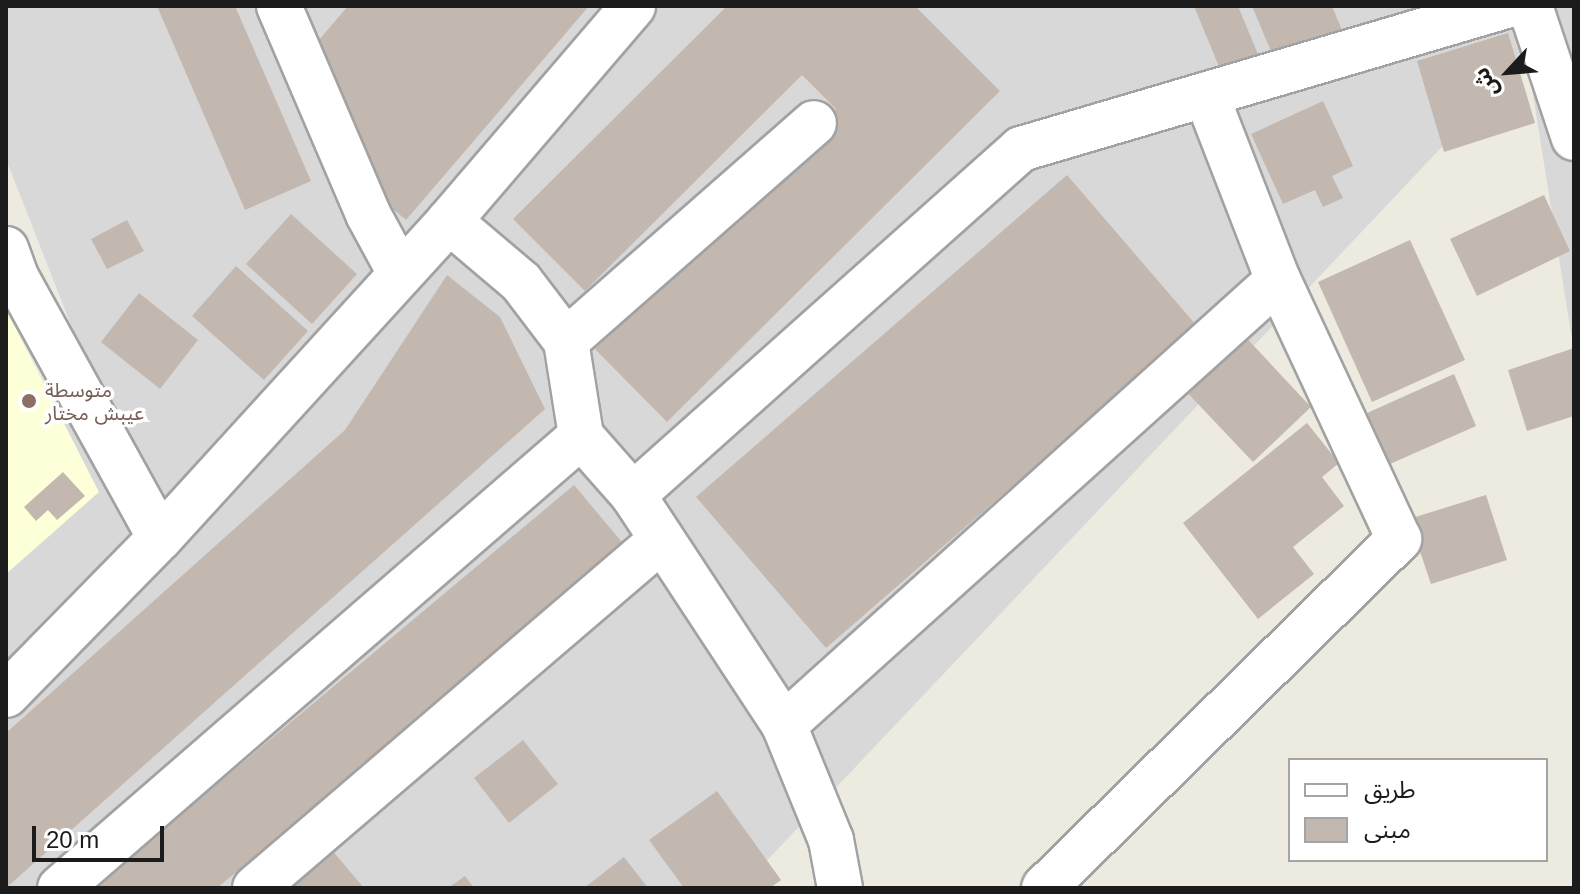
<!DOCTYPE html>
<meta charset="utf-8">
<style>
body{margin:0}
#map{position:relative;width:1580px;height:894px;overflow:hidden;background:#edeae0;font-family:Helvetica,"Noto Sans Arabic",sans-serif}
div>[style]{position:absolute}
.residential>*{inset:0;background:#d9d8d8}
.education>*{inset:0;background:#fdffd8}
.building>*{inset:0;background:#c2b8b0}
.roads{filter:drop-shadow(2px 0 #a2a2a2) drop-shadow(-2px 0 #a2a2a2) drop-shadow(0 2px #a2a2a2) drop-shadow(0 -2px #a2a2a2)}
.minor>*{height:44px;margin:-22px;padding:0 22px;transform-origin:22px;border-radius:22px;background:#fff}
.dots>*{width:22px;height:22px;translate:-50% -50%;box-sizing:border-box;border:4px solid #fff;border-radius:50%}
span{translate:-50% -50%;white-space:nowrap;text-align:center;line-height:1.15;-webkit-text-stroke:7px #fff;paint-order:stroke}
.education-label{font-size:20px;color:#785e54}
.left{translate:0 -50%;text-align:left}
.frame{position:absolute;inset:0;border:8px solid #1b1b1b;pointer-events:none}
.legend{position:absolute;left:1288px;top:758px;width:260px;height:104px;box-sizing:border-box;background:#fff;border:2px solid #a4a4a4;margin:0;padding:10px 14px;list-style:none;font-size:24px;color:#1b1b1b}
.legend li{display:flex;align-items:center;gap:16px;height:40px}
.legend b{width:40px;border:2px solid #a4a4a4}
.north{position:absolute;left:1468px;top:32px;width:80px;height:80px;-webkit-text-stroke:6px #fff;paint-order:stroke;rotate:244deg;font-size:22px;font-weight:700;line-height:32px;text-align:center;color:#1b1b1b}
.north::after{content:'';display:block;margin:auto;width:28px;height:36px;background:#1b1b1b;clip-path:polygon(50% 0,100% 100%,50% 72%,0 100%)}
.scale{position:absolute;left:32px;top:826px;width:132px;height:36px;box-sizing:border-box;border:4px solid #1b1b1b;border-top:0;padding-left:10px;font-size:24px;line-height:28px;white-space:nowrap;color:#1b1b1b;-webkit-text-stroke:6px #fff;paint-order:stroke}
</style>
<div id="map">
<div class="residential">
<div style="clip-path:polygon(6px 6px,1574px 6px,1574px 352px,1527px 57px,741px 888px,6px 888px,6px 405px,85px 361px,6px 159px)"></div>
</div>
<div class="education">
<div style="clip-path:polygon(6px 310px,99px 492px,6px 574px)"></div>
</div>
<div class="building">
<div style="clip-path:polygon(157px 6px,235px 6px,311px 181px,245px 210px)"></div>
<div style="clip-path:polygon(348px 6px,589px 6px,406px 220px,387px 204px,312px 48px)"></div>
<div style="clip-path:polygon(727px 6px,915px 6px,1000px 91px,667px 422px,595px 349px,836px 109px,802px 75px,585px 291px,513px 219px)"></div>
<div style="clip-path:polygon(1194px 6px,1238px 6px,1262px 64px,1224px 79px)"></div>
<div style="clip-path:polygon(1252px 6px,1332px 6px,1346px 40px,1278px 68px)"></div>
<div style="clip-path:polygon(1508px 33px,1535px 123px,1444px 152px,1417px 61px)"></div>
<div style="clip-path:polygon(1323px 101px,1353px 166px,1332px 176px,1343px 198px,1323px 207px,1315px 190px,1283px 204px,1251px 134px)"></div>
<div style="clip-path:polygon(1067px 175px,1197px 326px,826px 648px,696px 497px)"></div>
<div style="clip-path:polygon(1544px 195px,1570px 251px,1477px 296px,1450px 239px)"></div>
<div style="clip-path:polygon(291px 214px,357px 274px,312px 324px,246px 264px)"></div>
<div style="clip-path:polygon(127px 220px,144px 251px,107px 269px,91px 239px)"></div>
<div style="clip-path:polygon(1410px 240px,1465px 360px,1372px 402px,1318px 282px)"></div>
<div style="clip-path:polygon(236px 266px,308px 331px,264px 380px,192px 316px)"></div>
<div style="clip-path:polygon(447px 275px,500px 317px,545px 409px,6px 888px,6px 733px,345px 430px)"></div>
<div style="clip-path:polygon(139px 293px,198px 340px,160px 389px,101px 342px)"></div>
<div style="clip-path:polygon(1238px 329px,1311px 407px,1253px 462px,1180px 385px)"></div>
<div style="clip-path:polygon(1574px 348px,1574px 416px,1527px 431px,1508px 370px)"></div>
<div style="clip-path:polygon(1454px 374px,1476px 426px,1390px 464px,1367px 413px)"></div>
<div style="clip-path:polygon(1307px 423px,1339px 463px,1322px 477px,1344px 506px,1293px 547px,1314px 574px,1258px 619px,1183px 523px)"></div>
<div style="clip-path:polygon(63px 472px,85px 496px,57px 520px,48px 510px,36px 521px,24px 507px)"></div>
<div style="clip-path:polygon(574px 485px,626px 547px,217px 888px,93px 888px)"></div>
<div style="clip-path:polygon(1486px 495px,1507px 560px,1431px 584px,1409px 519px)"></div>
<div style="clip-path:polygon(523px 740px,558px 784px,509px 823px,474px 778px)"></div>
<div style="clip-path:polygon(717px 791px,781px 880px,770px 888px,684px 888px,649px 840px)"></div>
<div style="clip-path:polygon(331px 849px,364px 888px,287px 888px)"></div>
<div style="clip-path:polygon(624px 857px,648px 888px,584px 888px)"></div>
<div style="clip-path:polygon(465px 876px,474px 888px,448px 888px)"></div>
</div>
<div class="roads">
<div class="minor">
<div style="left:279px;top:6px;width:226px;rotate:66.8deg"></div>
<div style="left:368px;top:214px;width:67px;rotate:61.5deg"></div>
<div style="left:1530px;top:6px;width:139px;rotate:71.6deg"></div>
<div style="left:449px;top:221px;width:94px;rotate:40.3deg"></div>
<div style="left:521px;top:282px;width:74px;rotate:52.7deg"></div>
<div style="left:566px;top:341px;width:96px;rotate:81deg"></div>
<div style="left:581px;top:436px;width:79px;rotate:48.6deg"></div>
<div style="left:633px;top:495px;width:275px;rotate:56.7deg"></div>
<div style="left:784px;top:725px;width:124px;rotate:67.8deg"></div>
<div style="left:831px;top:840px;width:49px;rotate:79.4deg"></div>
<div style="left:6px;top:249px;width:30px;rotate:70deg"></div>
<div style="left:16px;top:277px;width:298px;rotate:61.1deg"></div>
<div style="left:566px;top:341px;width:330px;rotate:-41.3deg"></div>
<div style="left:633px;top:495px;width:520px;rotate:-41.73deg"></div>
<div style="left:1021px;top:149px;width:506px;rotate:-16.43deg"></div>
<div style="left:6px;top:695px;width:220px;rotate:-45.6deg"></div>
<div style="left:160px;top:538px;width:429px;rotate:-47.6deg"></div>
<div style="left:449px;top:221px;width:283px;rotate:-49.4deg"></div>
<div style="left:784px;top:725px;width:665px;rotate:-42.01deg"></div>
<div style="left:60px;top:888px;width:690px;rotate:-40.94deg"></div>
<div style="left:255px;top:888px;width:533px;rotate:-40.59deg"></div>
<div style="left:1044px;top:888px;width:498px;rotate:-44.5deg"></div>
<div style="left:1399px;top:539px;width:286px;rotate:-115deg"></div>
<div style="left:1278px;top:280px;width:199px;rotate:-111.2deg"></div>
</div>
</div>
<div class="dots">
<div style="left:29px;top:401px;background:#8d6e63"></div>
</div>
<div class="education-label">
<span class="left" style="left:45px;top:402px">متوسطة<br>عيبش مختار</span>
</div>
<div class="frame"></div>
<ul class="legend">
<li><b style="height:10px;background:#fff"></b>طريق</li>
<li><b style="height:22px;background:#c2b8b0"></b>مبنى</li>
</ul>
<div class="north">ش</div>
<div class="scale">20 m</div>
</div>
